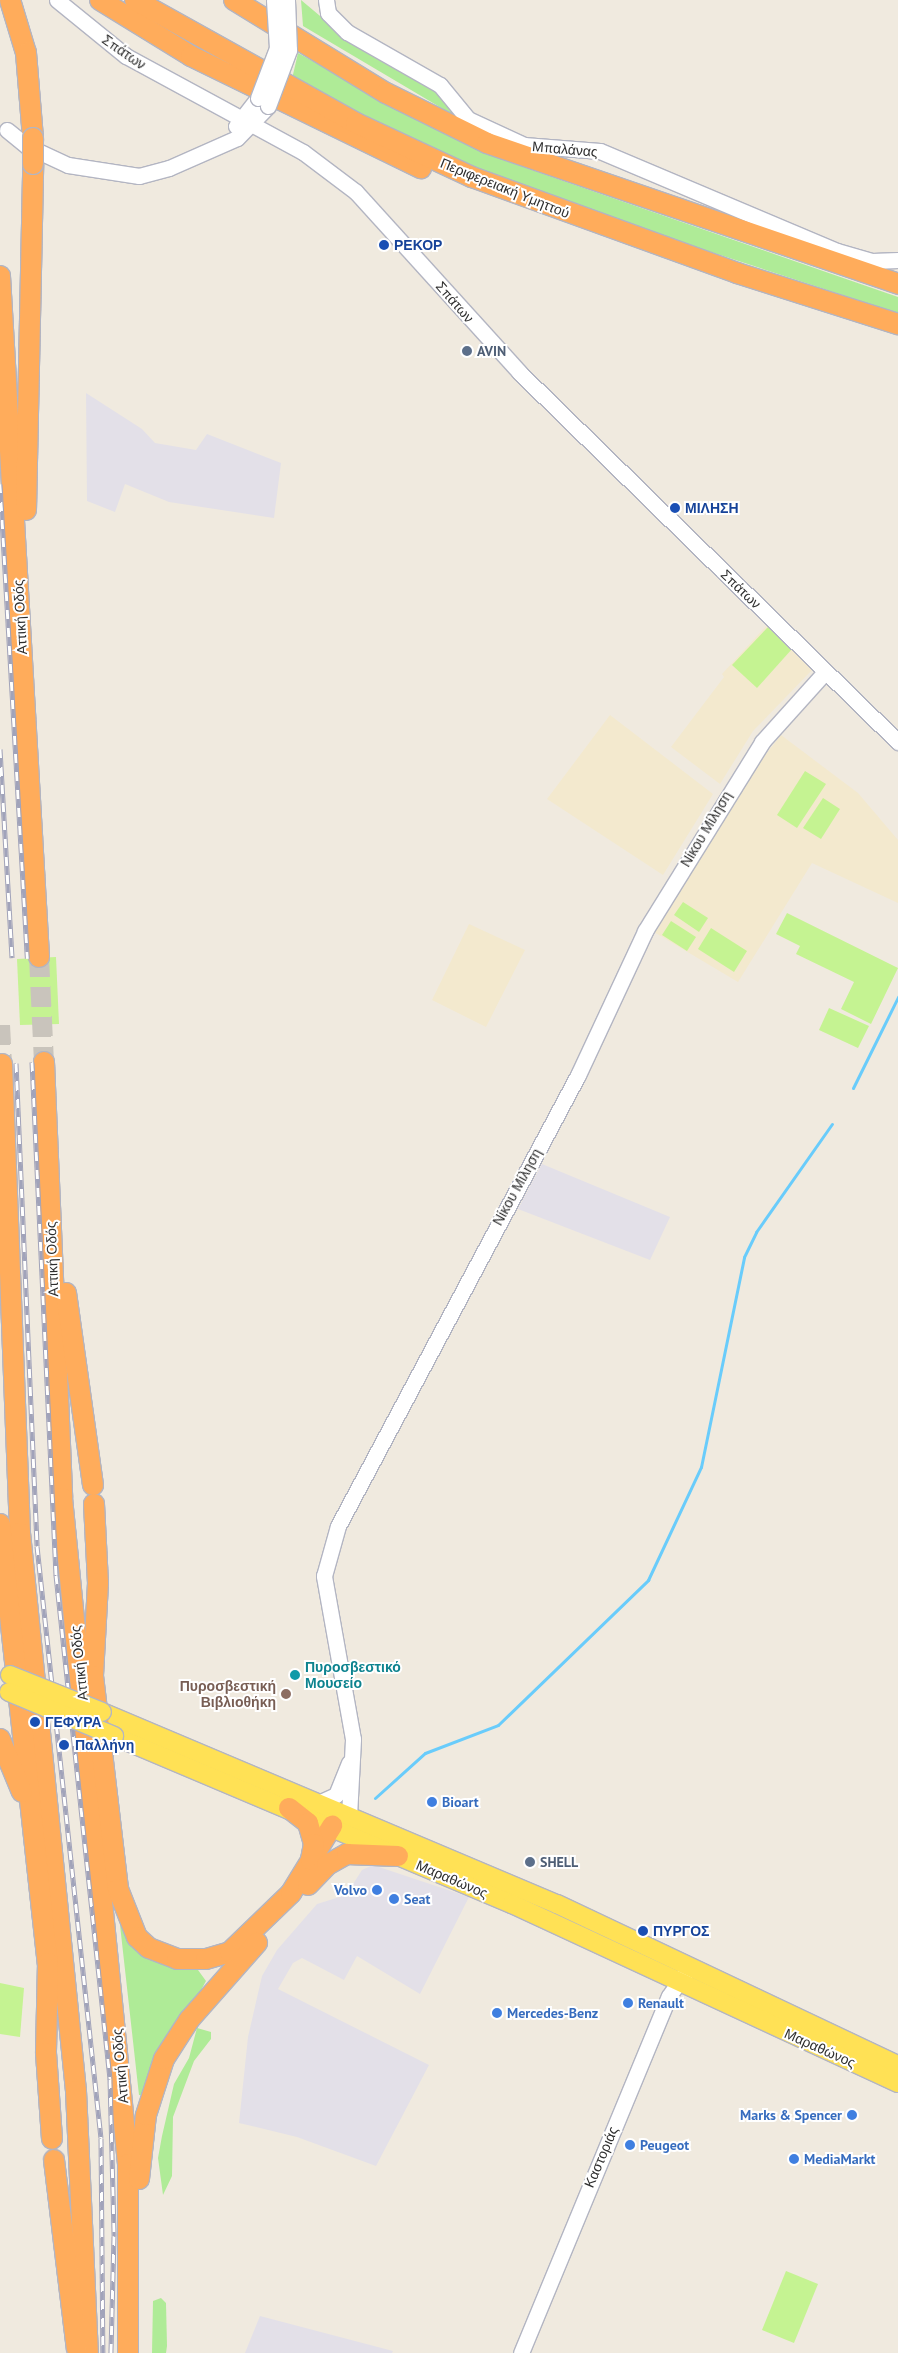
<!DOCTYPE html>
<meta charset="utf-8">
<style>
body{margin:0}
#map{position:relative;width:898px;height:2353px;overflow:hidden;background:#f0eadf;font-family:"PT Sans",sans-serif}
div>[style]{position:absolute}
.industrial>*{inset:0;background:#e3e0e8}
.education>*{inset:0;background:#f3e9ce}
.green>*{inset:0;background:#afeb97}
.pitch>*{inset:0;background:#c5f392}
.stream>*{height:3px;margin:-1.5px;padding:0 1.5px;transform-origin:1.5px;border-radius:1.5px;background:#69ccfb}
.highway-tunnel>*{height:20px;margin-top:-10px;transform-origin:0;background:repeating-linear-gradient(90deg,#c9c4bc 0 20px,transparent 0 30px)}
.roads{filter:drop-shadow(1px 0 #b3b5c2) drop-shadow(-1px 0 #b3b5c2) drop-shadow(0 1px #b3b5c2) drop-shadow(0 -1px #b3b5c2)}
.secondary>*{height:15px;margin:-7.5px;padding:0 7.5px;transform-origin:7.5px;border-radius:7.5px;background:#fff}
.primary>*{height:18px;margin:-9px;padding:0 9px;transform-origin:9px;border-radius:9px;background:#ffe155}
.highway>*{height:20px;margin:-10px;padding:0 10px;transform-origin:10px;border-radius:10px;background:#ffac5b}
.rail>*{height:5px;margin-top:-2.5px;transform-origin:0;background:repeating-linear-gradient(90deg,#fff 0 9px,#a1a3ba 0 18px);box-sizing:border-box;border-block:1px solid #a1a3ba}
.bridges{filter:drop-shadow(1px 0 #b3b5c2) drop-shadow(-1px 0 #b3b5c2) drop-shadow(0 1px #b3b5c2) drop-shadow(0 -1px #b3b5c2)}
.secondary-bridge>*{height:15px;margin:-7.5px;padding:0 7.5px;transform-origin:7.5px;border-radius:7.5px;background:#fff}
.primary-bridge>*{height:18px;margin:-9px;padding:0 9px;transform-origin:9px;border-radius:9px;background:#ffe155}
.highway-bridge>*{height:20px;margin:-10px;padding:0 10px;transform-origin:10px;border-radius:10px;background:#ffac5b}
.dots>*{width:14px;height:14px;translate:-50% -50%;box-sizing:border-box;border:2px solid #fff;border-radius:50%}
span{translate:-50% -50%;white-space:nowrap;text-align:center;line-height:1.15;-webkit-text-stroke:4px #fff;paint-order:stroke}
.street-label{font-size:14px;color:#2e2e2e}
.transit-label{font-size:14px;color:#164399;font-weight:700}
.left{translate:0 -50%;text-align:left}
.service-label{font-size:14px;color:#4e5e75;font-weight:700}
.culture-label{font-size:14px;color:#0d838f;font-weight:700}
.education-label{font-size:14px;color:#785e54;font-weight:700}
.right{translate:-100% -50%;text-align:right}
.shop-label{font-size:14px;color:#366cbe;font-weight:700}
</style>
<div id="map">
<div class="industrial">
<div style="clip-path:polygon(86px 393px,142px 429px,155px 443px,196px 450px,207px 434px,281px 463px,274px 518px,169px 502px,125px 484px,115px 512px,87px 501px)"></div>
<div style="clip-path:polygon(542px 1164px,670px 1217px,650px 1260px,518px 1209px)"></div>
<div style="clip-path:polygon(373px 1865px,469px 1897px,420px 1994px,357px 1956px,344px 1980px,302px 1958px,293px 1963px,278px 1989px,429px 2065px,376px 2166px,297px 2137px,239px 2123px,248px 2037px,262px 1976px,277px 1950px,317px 1904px,346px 1895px,362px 1870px)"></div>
<div style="clip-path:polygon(260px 2316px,393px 2351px,392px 2353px,245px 2353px)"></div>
</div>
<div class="education">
<div style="clip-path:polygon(768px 624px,814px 668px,753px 731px,720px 784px,671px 747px,724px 677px,722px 674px)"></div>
<div style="clip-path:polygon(610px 715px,713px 794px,663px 875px,547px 799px)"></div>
<div style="clip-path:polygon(781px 735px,858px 793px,898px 840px,898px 903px,812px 863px,738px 982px,654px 932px,751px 773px)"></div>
<div style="clip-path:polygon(469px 924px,525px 950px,486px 1027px,432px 1000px)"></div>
</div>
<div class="green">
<div style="clip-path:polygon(301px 0,338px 31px,433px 87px,460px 119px,303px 26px)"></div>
<div style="clip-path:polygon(298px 53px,421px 121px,503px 160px,898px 297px,898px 313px,570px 206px,421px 147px,292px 79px)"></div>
<div style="clip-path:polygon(120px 1925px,130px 1940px,198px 1970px,206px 1981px,144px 2095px,139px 2095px)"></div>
<div style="clip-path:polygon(197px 2028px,211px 2032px,211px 2039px,194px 2061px,173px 2117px,172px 2176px,163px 2195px,158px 2158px,162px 2136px,174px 2084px,189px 2058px)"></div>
<div style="clip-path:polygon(161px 2298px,166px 2303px,167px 2346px,166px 2353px,152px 2353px,153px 2301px)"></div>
</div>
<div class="pitch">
<div style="clip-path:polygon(768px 627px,792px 649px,757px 688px,732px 665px)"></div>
<div style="clip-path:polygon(805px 771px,826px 784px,797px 828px,777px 815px)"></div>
<div style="clip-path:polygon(823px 798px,840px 809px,821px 839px,803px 828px)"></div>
<div style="clip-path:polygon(683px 902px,708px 918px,699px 932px,674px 915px)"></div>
<div style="clip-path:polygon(787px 913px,898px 968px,871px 1024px,841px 1009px,854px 982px,796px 954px,800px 946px,776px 934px)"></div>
<div style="clip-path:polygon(671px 921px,696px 937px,687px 951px,662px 935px)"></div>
<div style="clip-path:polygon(711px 928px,747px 951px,734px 972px,698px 949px)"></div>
<div style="clip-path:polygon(56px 957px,59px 1024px,20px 1025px,17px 959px)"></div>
<div style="clip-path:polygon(829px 1008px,869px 1026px,858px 1048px,819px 1030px)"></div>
<div style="clip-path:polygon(0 1983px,24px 1988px,20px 2037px,0 2034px)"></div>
<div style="clip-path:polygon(786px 2271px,818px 2284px,794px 2343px,762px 2330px)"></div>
</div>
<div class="stream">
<div style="left:853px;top:1088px;width:102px;rotate:-63.7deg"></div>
<div style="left:375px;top:1798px;width:67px;rotate:-42deg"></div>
<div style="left:425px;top:1753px;width:78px;rotate:-21deg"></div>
<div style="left:498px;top:1725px;width:209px;rotate:-44deg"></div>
<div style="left:648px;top:1580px;width:125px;rotate:-64.9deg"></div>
<div style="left:701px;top:1467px;width:214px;rotate:-78.4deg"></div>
<div style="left:744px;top:1257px;width:28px;rotate:-64deg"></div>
<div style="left:756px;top:1232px;width:132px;rotate:-54.9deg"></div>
</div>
<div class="highway-tunnel">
<div style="left:39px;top:957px;width:105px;rotate:87.3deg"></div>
<div style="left:0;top:1025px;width:39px;rotate:87deg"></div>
</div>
<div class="roads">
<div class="secondary">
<div style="left:57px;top:0;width:89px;rotate:39.1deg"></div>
<div style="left:126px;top:56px;width:201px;rotate:28.5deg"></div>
<div style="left:303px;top:152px;width:66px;rotate:37deg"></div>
<div style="left:356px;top:192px;width:243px;rotate:47.8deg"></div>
<div style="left:519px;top:372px;width:530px;rotate:44.31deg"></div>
<div style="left:326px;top:0;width:13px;rotate:81deg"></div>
<div style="left:328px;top:13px;width:27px;rotate:45deg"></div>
<div style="left:347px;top:32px;width:107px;rotate:29.7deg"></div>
<div style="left:440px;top:85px;width:44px;rotate:50.5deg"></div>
<div style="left:468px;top:119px;width:62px;rotate:24.9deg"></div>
<div style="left:524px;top:145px;width:76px;rotate:4.5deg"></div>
<div style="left:600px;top:151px;width:257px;rotate:22.9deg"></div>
<div style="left:837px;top:251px;width:36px;rotate:16deg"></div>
<div style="left:872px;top:261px;width:26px;rotate:-2deg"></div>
<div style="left:236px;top:126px;width:36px;rotate:-52deg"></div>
<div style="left:7px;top:130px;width:26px;rotate:39deg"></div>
<div style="left:27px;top:146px;width:45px;rotate:24.9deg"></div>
<div style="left:68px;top:165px;width:72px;rotate:8.8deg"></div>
<div style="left:139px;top:176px;width:31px;rotate:-15deg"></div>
<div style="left:169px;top:168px;width:74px;rotate:-23.8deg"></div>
<div style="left:237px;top:138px;width:45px;rotate:-45.9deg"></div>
<div style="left:318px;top:1803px;width:20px;rotate:-24deg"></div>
<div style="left:336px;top:1795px;width:35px;rotate:-68deg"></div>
<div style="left:349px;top:1816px;width:77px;rotate:-87deg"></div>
<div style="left:353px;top:1739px;width:166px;rotate:-100.1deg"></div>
<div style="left:324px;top:1576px;width:52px;rotate:-74.4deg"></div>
<div style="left:338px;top:1526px;width:511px;rotate:-61.98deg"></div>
<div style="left:578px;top:1075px;width:159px;rotate:-65deg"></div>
<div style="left:645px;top:931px;width:222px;rotate:-58.2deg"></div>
<div style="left:762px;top:742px;width:94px;rotate:-48deg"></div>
<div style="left:521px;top:2353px;width:386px;rotate:-67.5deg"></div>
<div style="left:669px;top:1996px;width:29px;rotate:-55deg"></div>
</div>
<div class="primary">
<div style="left:102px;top:1712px;width:494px;rotate:22.9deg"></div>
<div style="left:557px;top:1904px;width:377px;rotate:25.3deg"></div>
<div style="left:114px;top:1736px;width:432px;rotate:22.9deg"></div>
<div style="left:512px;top:1904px;width:425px;rotate:24.9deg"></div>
</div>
<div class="highway">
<div style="left:10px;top:0;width:55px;rotate:73.2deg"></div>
<div style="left:26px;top:53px;width:85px;rotate:85.3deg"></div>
<div style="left:100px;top:0;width:107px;rotate:31.6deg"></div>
<div style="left:191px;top:56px;width:256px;rotate:26deg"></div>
<div style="left:135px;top:0;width:253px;rotate:29.1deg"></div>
<div style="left:356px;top:123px;width:128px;rotate:25deg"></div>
<div style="left:472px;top:177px;width:282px;rotate:19.9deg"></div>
<div style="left:737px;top:273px;width:169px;rotate:17.6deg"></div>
<div style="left:234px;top:0;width:178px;rotate:31.5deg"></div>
<div style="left:386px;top:93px;width:113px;rotate:26.3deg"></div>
<div style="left:487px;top:143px;width:435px;rotate:18.9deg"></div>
<div style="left:0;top:276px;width:682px;rotate:86.72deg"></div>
<div style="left:26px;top:510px;width:346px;rotate:-88.8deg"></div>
<div style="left:44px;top:1062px;width:436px;rotate:87.6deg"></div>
<div style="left:62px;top:1498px;width:669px;rotate:84.34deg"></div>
<div style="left:128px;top:2164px;width:189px;rotate:90deg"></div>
<div style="left:2px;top:1064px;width:469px;rotate:87.8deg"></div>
<div style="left:20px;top:1533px;width:561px;rotate:84.27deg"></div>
<div style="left:76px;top:2091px;width:262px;rotate:87.4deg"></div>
<div style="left:66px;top:1293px;width:194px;rotate:82deg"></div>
<div style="left:94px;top:1504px;width:79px;rotate:87.1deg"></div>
<div style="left:98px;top:1583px;width:93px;rotate:93.1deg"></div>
<div style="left:93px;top:1676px;width:214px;rotate:83.3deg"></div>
<div style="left:118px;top:1889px;width:52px;rotate:68.4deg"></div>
<div style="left:137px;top:1937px;width:16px;rotate:43deg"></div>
<div style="left:149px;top:1948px;width:30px;rotate:21deg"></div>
<div style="left:177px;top:1959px;width:29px"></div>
<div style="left:206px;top:1959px;width:25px;rotate:-16deg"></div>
<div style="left:230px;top:1952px;width:85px;rotate:-44deg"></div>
<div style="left:291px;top:1893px;width:79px;rotate:-58.5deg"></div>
<div style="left:0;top:1524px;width:442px;rotate:83.8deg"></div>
<div style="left:48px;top:1963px;width:90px;rotate:91.3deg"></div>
<div style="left:46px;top:2053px;width:86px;rotate:86deg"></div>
<div style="left:0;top:1739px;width:57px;rotate:67.5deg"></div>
<div style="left:289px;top:1808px;width:24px;rotate:38deg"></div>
<div style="left:308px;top:1823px;width:22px;rotate:74deg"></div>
<div style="left:314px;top:1844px;width:16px;rotate:101deg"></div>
<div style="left:308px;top:1885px;width:28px;rotate:-46deg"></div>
<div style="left:327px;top:1865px;width:23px;rotate:-29deg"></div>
<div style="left:347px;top:1854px;width:51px;rotate:2.2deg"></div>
<div style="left:54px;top:2160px;width:190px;rotate:83.1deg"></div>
<div style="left:139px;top:2179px;width:64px;rotate:-83.8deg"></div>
<div style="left:146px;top:2115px;width:59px;rotate:-72.2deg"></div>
<div style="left:164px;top:2059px;width:46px;rotate:-57.3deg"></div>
<div style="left:189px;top:2020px;width:103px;rotate:-48.6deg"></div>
</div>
</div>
<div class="rail">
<div style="left:0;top:484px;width:475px;rotate:86.7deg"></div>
<div style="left:0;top:749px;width:209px;rotate:86.7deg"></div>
<div style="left:32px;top:1062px;width:514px;rotate:87.32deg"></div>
<div style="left:56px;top:1575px;width:507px;rotate:83.88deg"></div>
<div style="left:110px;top:2079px;width:157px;rotate:88.5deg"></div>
<div style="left:114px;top:2236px;width:117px;rotate:91.5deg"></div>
<div style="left:16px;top:1063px;width:483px;rotate:87.5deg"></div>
<div style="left:37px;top:1546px;width:595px;rotate:83.83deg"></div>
<div style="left:101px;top:2138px;width:215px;rotate:89.5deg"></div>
</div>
<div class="bridges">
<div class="secondary-bridge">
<div style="left:258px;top:98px;width:53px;rotate:-69.2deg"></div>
<div style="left:277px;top:48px;width:48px;rotate:-93.6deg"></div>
<div style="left:268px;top:106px;width:60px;rotate:-69.4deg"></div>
<div style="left:289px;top:50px;width:50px;rotate:-92.3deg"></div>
</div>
<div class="primary-bridge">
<div style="left:10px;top:1675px;width:99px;rotate:21.9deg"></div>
<div style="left:9px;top:1692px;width:114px;rotate:22.7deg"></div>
</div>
<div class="highway-bridge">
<div style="left:33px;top:164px;width:26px;rotate:-90deg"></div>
</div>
</div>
<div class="dots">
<div style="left:384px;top:245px;background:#1a4fb4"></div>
<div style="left:467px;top:351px;background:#5c6f8a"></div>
<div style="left:675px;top:508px;background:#1a4fb4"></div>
<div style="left:295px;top:1675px;background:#0f9aa8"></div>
<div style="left:286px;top:1694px;background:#8d6e63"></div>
<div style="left:35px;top:1722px;background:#1a4fb4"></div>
<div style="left:64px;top:1745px;background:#1a4fb4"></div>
<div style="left:432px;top:1802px;background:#3f7fe0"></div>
<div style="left:530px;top:1862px;background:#5c6f8a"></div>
<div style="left:377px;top:1890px;background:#3f7fe0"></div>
<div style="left:394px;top:1899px;background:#3f7fe0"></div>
<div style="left:643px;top:1931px;background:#1a4fb4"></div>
<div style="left:628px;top:2003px;background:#3f7fe0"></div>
<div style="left:497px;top:2013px;background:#3f7fe0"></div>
<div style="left:852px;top:2115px;background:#3f7fe0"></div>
<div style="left:630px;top:2145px;background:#3f7fe0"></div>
<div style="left:794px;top:2159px;background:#3f7fe0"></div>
</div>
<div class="street-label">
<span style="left:124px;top:52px;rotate:35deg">Σπάτων</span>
<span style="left:565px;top:149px;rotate:5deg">Μπαλάνας</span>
<span style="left:505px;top:188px;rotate:22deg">Περιφερειακή Υμηττού</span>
<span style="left:455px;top:302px;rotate:49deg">Σπάτων</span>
<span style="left:741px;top:589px;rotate:44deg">Σπάτων</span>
<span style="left:20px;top:617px;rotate:-93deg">Αττική Οδός</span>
<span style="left:706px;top:829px;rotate:-59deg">Νίκου Μίληση</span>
<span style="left:517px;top:1187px;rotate:-61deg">Νίκου Μίληση</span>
<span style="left:52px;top:1259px;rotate:-92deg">Αττική Οδός</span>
<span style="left:79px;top:1663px;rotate:-96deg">Αττική Οδός</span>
<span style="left:452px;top:1879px;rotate:23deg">Μαραθώνος</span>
<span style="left:820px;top:2048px;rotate:24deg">Μαραθώνος</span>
<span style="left:120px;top:2066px;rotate:-95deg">Αττική Οδός</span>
<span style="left:601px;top:2157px;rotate:-67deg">Καστοριάς</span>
</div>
<div class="transit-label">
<span class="left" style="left:394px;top:245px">ΡΕΚΟΡ</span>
<span class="left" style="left:685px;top:508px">ΜΙΛΗΣΗ</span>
<span class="left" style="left:45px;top:1722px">ΓΕΦΥΡΑ</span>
<span class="left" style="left:75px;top:1745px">Παλλήνη</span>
<span class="left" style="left:653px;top:1931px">ΠΥΡΓΟΣ</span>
</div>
<div class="service-label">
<span class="left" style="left:477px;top:351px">AVIN</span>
<span class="left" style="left:540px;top:1862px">SHELL</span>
</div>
<div class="culture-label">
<span class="left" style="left:305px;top:1675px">Πυροσβεστικό<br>Μουσείο</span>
</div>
<div class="education-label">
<span class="right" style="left:276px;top:1694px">Πυροσβεστική<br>Βιβλιοθήκη</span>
</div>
<div class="shop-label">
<span class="left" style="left:442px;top:1802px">Bioart</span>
<span class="right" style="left:367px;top:1890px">Volvo</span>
<span class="left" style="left:404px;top:1899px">Seat</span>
<span class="left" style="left:638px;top:2003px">Renault</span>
<span class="left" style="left:507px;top:2013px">Mercedes-Benz</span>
<span class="right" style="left:842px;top:2115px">Marks &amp; Spencer</span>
<span class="left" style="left:640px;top:2145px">Peugeot</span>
<span class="left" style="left:804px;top:2159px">MediaMarkt</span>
</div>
</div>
